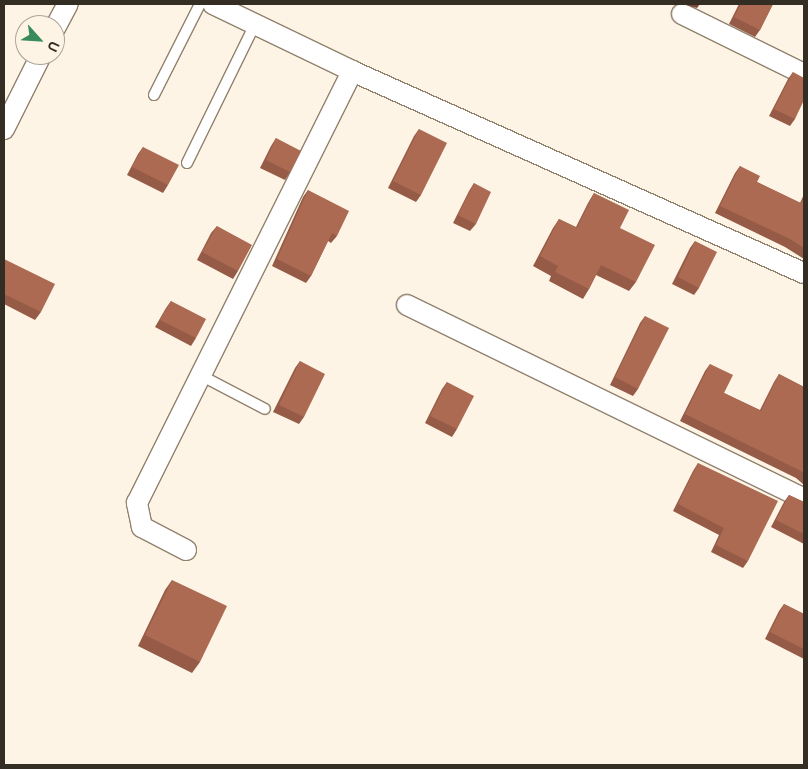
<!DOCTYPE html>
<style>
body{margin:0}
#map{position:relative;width:808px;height:769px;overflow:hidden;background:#fef4e6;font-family:Figtree,sans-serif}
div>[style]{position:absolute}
.roads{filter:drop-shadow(1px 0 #91826e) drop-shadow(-1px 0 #91826e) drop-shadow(0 1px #91826e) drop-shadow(0 -1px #91826e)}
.lane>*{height:10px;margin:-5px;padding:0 5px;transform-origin:5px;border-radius:5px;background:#fff}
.street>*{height:20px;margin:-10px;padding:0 10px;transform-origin:10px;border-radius:10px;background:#fff}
.wall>*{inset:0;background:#955b47}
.shaded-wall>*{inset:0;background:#794a39}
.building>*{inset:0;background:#ad6a52}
span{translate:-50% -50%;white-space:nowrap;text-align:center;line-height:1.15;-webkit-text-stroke:4px #fef4e6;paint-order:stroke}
.frame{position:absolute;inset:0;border:5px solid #332d24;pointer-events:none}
.north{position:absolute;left:15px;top:15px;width:50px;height:50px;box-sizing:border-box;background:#fef4e6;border:1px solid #ada498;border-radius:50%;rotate:116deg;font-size:14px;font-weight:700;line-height:20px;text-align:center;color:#332d24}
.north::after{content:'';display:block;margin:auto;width:18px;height:22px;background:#398b5c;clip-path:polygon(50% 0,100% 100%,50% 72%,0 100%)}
</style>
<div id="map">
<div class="roads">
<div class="lane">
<div style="left:154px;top:95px;width:102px;rotate:-63.2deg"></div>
<div style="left:187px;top:163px;width:155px;rotate:-63.9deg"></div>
<div style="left:200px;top:375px;width:73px;rotate:27.6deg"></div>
</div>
<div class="street">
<div style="left:213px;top:4px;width:154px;rotate:25.7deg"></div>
<div style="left:682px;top:14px;width:136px;rotate:26.2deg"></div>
<div style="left:55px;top:28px;width:27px;rotate:-62deg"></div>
<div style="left:4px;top:129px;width:83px;rotate:-63.4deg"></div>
<div style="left:407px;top:305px;width:442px;rotate:26deg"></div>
<div style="left:186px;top:550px;width:50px;rotate:-152.4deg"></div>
<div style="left:142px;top:527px;width:25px;rotate:-102deg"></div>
<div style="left:137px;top:503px;width:483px;rotate:-63.5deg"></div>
<div style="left:352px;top:71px;width:495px;rotate:24.1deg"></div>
</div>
</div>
<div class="wall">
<div style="clip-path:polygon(739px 4px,773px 4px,760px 30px,755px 37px,729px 24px)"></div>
<div style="clip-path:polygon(793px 72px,795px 119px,790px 126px,769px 116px,788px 79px)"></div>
<div style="clip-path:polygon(419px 129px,421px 195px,416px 202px,388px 188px,414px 136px)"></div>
<div style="clip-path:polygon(276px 138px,290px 172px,285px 180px,260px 168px,271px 146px)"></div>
<div style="clip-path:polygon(143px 147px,168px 185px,163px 193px,127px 175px,138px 154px)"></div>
<div style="clip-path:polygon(740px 166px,757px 182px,800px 203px,804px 194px,804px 259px,785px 247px,715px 213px,735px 173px)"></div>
<div style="clip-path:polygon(474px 183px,476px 224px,470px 231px,453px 223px,469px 191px)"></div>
<div style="clip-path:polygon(308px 190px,337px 236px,331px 243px,328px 241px,311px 276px,306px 283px,272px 266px,303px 197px)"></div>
<div style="clip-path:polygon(594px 193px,620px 228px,636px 282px,629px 291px,596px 275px,589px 289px,583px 299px,549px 281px,551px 276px,533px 266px,553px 228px,559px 219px,576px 227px,588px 203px)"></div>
<div style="clip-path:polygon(217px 226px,238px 271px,233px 279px,197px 260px,211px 233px)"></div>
<div style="clip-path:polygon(695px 241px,699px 288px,694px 295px,672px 284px,690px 248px)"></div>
<div style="clip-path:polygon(4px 259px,41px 312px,35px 320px,4px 304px)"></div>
<div style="clip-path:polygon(171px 301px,196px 338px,191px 346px,155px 327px,166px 308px)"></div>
<div style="clip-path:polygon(645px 316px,638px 389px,633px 396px,610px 385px,640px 323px)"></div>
<div style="clip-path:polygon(300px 361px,304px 417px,299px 424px,273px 412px,295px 368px)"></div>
<div style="clip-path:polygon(710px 364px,724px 393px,760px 410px,774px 382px,779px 374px,804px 387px,804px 485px,796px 478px,680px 421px,705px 371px)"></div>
<div style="clip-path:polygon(447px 382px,457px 429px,452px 437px,425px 423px,442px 389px)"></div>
<div style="clip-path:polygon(698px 463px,748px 561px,743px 568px,711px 552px,719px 535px,673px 511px,693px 471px)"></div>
<div style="clip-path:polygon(789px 495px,804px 502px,804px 544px,771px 527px,784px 502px)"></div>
<div style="clip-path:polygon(172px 580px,200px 662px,192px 673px,138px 646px,165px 590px)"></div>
<div style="clip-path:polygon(784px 604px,804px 614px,804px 659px,765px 639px,779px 611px)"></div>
</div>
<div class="shaded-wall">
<div style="clip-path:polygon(682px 4px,700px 4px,697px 8px)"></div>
</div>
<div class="building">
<div style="clip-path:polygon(741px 4px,773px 4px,760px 30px,734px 17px)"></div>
<div style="clip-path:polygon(793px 72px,804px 78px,804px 100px,795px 119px,774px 109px)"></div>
<div style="clip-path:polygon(419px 129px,447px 143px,421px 195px,393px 181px)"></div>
<div style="clip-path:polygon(276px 138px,301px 151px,290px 172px,266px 160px)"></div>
<div style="clip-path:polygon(143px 147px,179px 165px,168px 185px,132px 167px)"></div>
<div style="clip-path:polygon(740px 166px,760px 176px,757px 182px,801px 203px,804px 197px,804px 248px,790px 239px,720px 206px)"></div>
<div style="clip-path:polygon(474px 183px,491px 192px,476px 224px,458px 215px)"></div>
<div style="clip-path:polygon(308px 190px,349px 211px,337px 236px,332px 233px,311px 276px,277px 259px)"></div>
<div style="clip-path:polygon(594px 193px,629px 210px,620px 228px,655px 245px,636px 282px,601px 265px,589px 289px,555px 272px,558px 266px,540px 256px,559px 219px,577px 228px)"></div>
<div style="clip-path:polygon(217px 226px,252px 245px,238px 271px,202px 252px)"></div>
<div style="clip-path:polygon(695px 241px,717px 252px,699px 288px,678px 277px)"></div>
<div style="clip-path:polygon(4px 259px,55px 284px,41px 312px,4px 294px)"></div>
<div style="clip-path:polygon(171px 301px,206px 319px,196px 338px,160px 320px)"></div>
<div style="clip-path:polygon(645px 316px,669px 328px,638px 389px,615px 377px)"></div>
<div style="clip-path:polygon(300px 361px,325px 374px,304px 417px,279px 405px)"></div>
<div style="clip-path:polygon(710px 364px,733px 375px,724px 393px,761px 411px,779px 374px,804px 387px,804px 473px,801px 471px,685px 414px)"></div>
<div style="clip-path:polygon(447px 382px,474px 396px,457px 429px,430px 416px)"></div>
<div style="clip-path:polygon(698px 463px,778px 501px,748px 561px,716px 545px,724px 528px,678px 504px)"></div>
<div style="clip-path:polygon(789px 495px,804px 502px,804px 534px,776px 520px)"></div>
<div style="clip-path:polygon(172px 580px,227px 606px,200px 662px,145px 635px)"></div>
<div style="clip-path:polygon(784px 604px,804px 614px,804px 649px,770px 632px)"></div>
</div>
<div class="frame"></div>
<div class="north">U</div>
</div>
